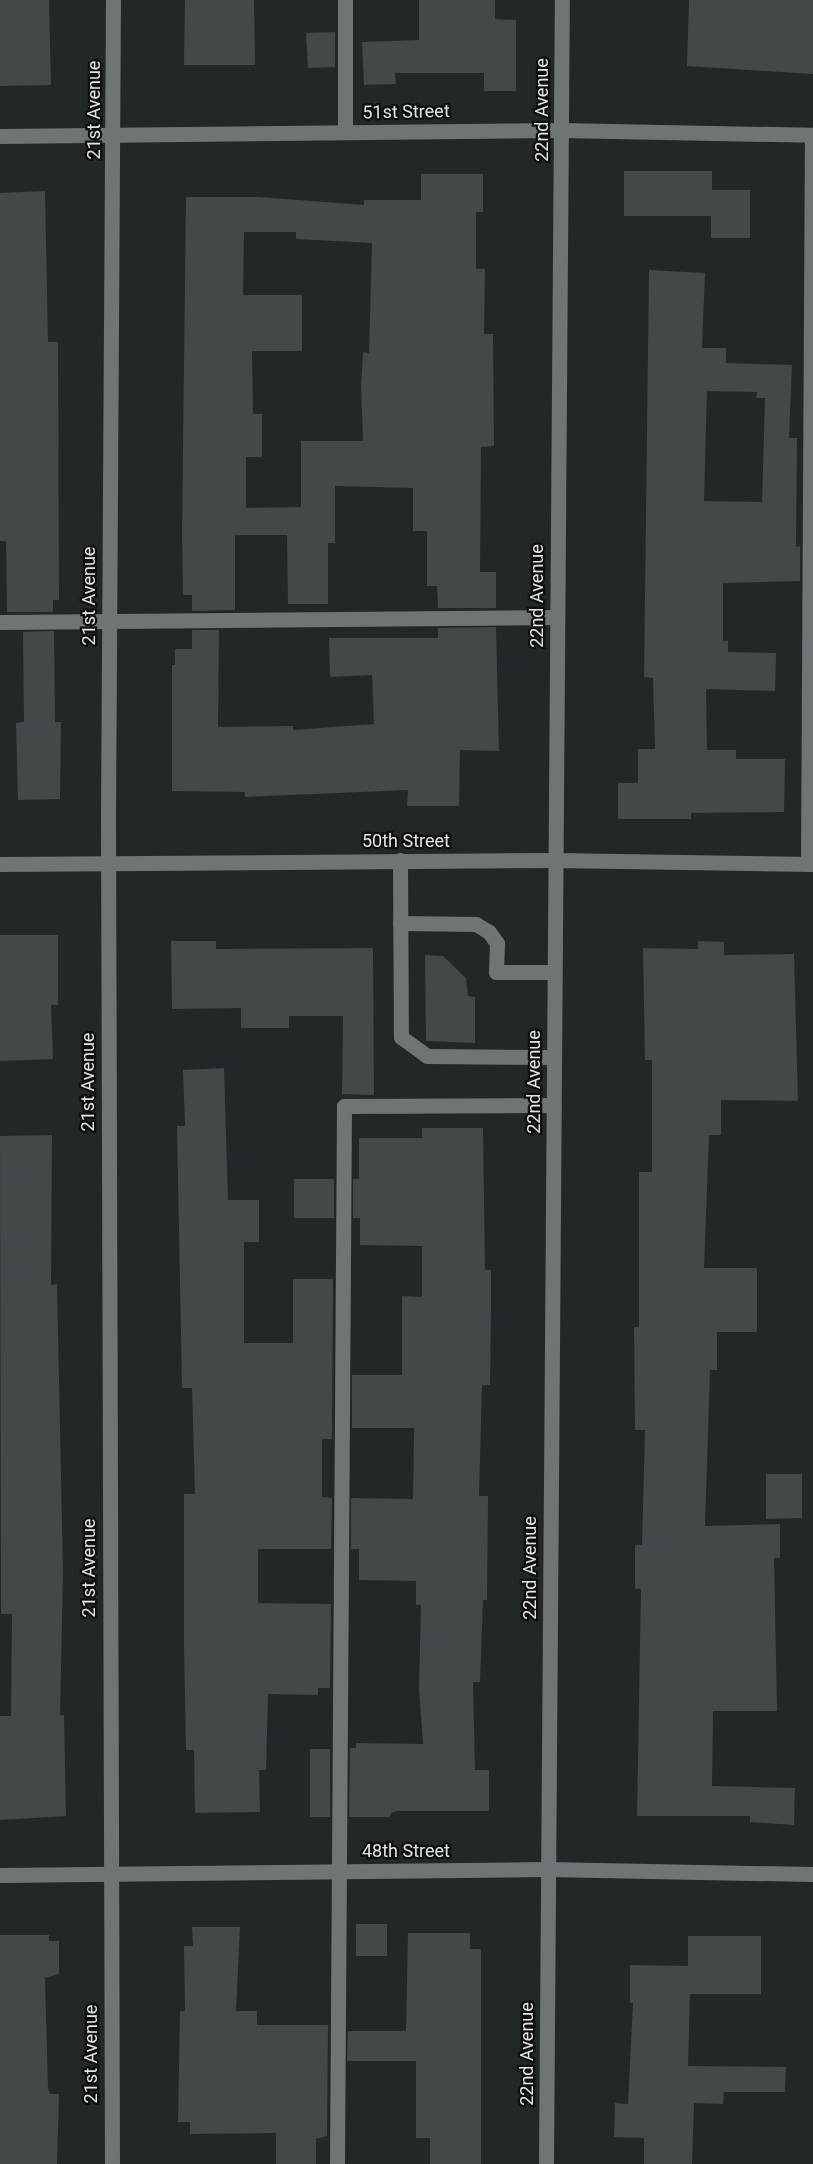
<!DOCTYPE html>
<style>
body{margin:0}
#map{position:relative;width:813px;height:2164px;overflow:hidden;background:#222729;font-family:Roboto,sans-serif}
div>[style]{position:absolute}
.building>*{inset:0;background:#43484b}
.minor>*{height:15px;margin:-7.5px;padding:0 7.5px;transform-origin:7.5px;border-radius:7.5px;background:#6f7577}
span{translate:-50% -50%;white-space:nowrap;text-align:center;line-height:1.15;-webkit-text-stroke:4.5px #0d0f10;paint-order:stroke}
.street-label{font-size:18px;color:#e2e5e7}
</style>
<div id="map">
<div class="building">
<div style="clip-path:polygon(0 0,49px 0,51px 85px,0 86px)"></div>
<div style="clip-path:polygon(185px 0,254px 0,255px 65px,184px 65px)"></div>
<div style="clip-path:polygon(419px 0,495px 0,495px 19px,516px 20px,516px 91px,484px 91px,484px 73px,395px 73px,396px 84px,364px 85px,362px 42px,419px 40px)"></div>
<div style="clip-path:polygon(689px 0,813px 0,813px 74px,687px 66px)"></div>
<div style="clip-path:polygon(335px 32px,335px 67px,308px 68px,306px 33px)"></div>
<div style="clip-path:polygon(624px 171px,712px 171px,712px 190px,750px 190px,750px 238px,711px 238px,711px 216px,624px 216px)"></div>
<div style="clip-path:polygon(evenodd,421px 174px,483px 174px,483px 212px,476px 212px,476px 269px,485px 269px,484px 334px,493px 334px,494px 446px,481px 447px,480px 572px,496px 572px,496px 608px,438px 608px,437px 586px,427px 586px,427px 531px,413px 531px,413px 488px,335px 486px,335px 543px,328px 543px,328px 604px,288px 604px,287px 535px,235px 535px,235px 610px,192px 611px,192px 595px,183px 595px,182px 535px,186px 197px,259px 197px,364px 205px,364px 200px,421px 200px,421px 174px,244px 232px,296px 232px,296px 239px,372px 243px,369px 353px,363px 352px,361px 386px,363px 441px,301px 441px,301px 507px,246px 508px,246px 457px,262px 457px,262px 414px,253px 414px,252px 351px,302px 351px,302px 295px,243px 295px,244px 232px)"></div>
<div style="clip-path:polygon(45px 191px,48px 342px,58px 342px,59px 600px,53px 600px,53px 612px,7px 612px,6px 541px,0 541px,0 193px)"></div>
<div style="clip-path:polygon(evenodd,649px 270px,705px 273px,702px 348px,726px 348px,726px 363px,792px 365px,789px 438px,797px 438px,796px 547px,800px 546px,800px 581px,723px 583px,723px 641px,728px 641px,728px 652px,776px 653px,775px 691px,706px 689px,707px 750px,736px 750px,736px 759px,785px 759px,784px 812px,691px 813px,691px 819px,618px 819px,618px 783px,638px 783px,638px 749px,655px 749px,653px 678px,644px 677px,649px 270px,707px 391px,757px 392px,756px 398px,765px 398px,762px 502px,704px 501px,707px 391px)"></div>
<div style="clip-path:polygon(496px 627px,499px 751px,460px 750px,459px 806px,407px 806px,408px 790px,245px 797px,245px 792px,172px 791px,172px 665px,175px 665px,175px 649px,192px 649px,192px 630px,219px 630px,218px 727px,293px 726px,293px 730px,374px 724px,372px 675px,330px 677px,329px 638px,438px 638px,438px 628px)"></div>
<div style="clip-path:polygon(54px 631px,55px 722px,61px 722px,60px 799px,18px 800px,16px 723px,24px 722px,23px 632px)"></div>
<div style="clip-path:polygon(0 935px,58px 935px,58px 1005px,51px 1005px,53px 1059px,0 1061px)"></div>
<div style="clip-path:polygon(171px 941px,216px 941px,216px 949px,373px 948px,374px 1095px,342px 1094px,343px 1016px,289px 1016px,289px 1028px,241px 1028px,241px 1008px,172px 1009px)"></div>
<div style="clip-path:polygon(698px 941px,724px 942px,724px 955px,794px 954px,798px 1101px,721px 1100px,721px 1135px,709px 1135px,704px 1268px,757px 1268px,757px 1332px,717px 1332px,717px 1370px,710px 1370px,705px 1526px,780px 1524px,780px 1558px,774px 1558px,777px 1711px,713px 1711px,712px 1786px,795px 1788px,794px 1825px,750px 1822px,750px 1816px,637px 1816px,641px 1589px,635px 1589px,635px 1545px,642px 1545px,645px 1430px,635px 1430px,634px 1327px,639px 1327px,639px 1172px,652px 1172px,652px 1060px,645px 1060px,643px 948px,698px 949px)"></div>
<div style="clip-path:polygon(425px 955px,443px 956px,466px 978px,468px 996px,475px 997px,475px 1043px,426px 1041px)"></div>
<div style="clip-path:polygon(224px 1068px,228px 1200px,259px 1200px,259px 1242px,244px 1242px,244px 1343px,293px 1343px,293px 1279px,333px 1279px,332px 1439px,322px 1439px,322px 1497px,332px 1498px,331px 1549px,258px 1549px,258px 1603px,331px 1604px,330px 1688px,318px 1688px,318px 1695px,268px 1694px,266px 1770px,259px 1770px,260px 1812px,195px 1813px,194px 1750px,186px 1750px,184px 1646px,184px 1494px,195px 1494px,192px 1388px,182px 1388px,177px 1126px,185px 1126px,183px 1070px)"></div>
<div style="clip-path:polygon(422px 1128px,483px 1128px,485px 1270px,491px 1270px,491px 1311px,490px 1385px,482px 1385px,479px 1496px,488px 1496px,487px 1600px,483px 1600px,480px 1682px,473px 1682px,475px 1770px,489px 1770px,489px 1811px,397px 1811px,391px 1813px,390px 1817px,349px 1817px,350px 1748px,356px 1748px,356px 1743px,423px 1744px,419px 1688px,421px 1605px,416px 1605px,416px 1581px,359px 1580px,359px 1549px,351px 1549px,351px 1498px,413px 1499px,414px 1428px,352px 1428px,352px 1375px,402px 1375px,402px 1296px,422px 1297px,422px 1246px,360px 1245px,360px 1218px,353px 1218px,353px 1179px,359px 1179px,359px 1138px,422px 1138px)"></div>
<div style="clip-path:polygon(52px 1135px,51px 1285px,57px 1284px,63px 1572px,60px 1715px,64px 1715px,66px 1816px,0 1820px,0 1716px,11px 1716px,12px 1614px,1px 1614px,0 1136px)"></div>
<div style="clip-path:polygon(294px 1179px,334px 1179px,334px 1218px,294px 1218px)"></div>
<div style="clip-path:polygon(766px 1474px,802px 1474px,802px 1518px,766px 1519px)"></div>
<div style="clip-path:polygon(310px 1749px,330px 1749px,330px 1817px,310px 1817px)"></div>
<div style="clip-path:polygon(356px 1924px,387px 1924px,387px 1956px,356px 1956px)"></div>
<div style="clip-path:polygon(192px 1927px,240px 1927px,236px 2011px,257px 2011px,257px 2025px,328px 2025px,327px 2136px,316px 2139px,316px 2164px,276px 2164px,276px 2133px,190px 2134px,190px 2122px,178px 2122px,180px 2011px,185px 2011px,184px 1946px,193px 1946px)"></div>
<div style="clip-path:polygon(408px 1933px,470px 1933px,470px 1949px,481px 1949px,481px 2164px,430px 2164px,430px 2138px,416px 2138px,416px 2061px,347px 2061px,348px 2031px,406px 2031px)"></div>
<div style="clip-path:polygon(0 1935px,49px 1935px,49px 1941px,59px 1941px,59px 1974px,45px 1978px,48px 2088px,50px 2094px,59px 2094px,57px 2164px,0 2164px)"></div>
<div style="clip-path:polygon(688px 1936px,761px 1936px,761px 1994px,690px 1994px,688px 2066px,786px 2067px,785px 2092px,724px 2092px,723px 2104px,694px 2103px,692px 2164px,644px 2164px,644px 2138px,614px 2137px,615px 2103px,628px 2104px,633px 2003px,630px 2003px,630px 1965px,688px 1966px)"></div>
</div>
<div class="minor">
<div style="left:345px;top:0;width:132px;rotate:90deg"></div>
<div style="left:0;top:136px;width:561px;rotate:-0.61deg"></div>
<div style="left:561px;top:130px;width:252px;rotate:1.1deg"></div>
<div style="left:0;top:622px;width:556px;rotate:-0.52deg"></div>
<div style="left:400px;top:860px;width:177px;rotate:89.7deg"></div>
<div style="left:401px;top:1037px;width:32px;rotate:36deg"></div>
<div style="left:427px;top:1056px;width:127px;rotate:0.5deg"></div>
<div style="left:0;top:864px;width:555px;rotate:-0.41deg"></div>
<div style="left:555px;top:860px;width:258px;rotate:0.9deg"></div>
<div style="left:808px;top:864px;width:729px;rotate:-89.69deg"></div>
<div style="left:400px;top:923px;width:76px;rotate:0.8deg"></div>
<div style="left:476px;top:924px;width:15px;rotate:32deg"></div>
<div style="left:489px;top:932px;width:14px;rotate:54deg"></div>
<div style="left:497px;top:943px;width:29px;rotate:92deg"></div>
<div style="left:496px;top:972px;width:58px"></div>
<div style="left:0;top:1875px;width:547px;rotate:-0.63deg"></div>
<div style="left:547px;top:1869px;width:266px;rotate:1.1deg"></div>
<div style="left:112px;top:2164px;width:1348px;rotate:-90.17deg"></div>
<div style="left:108px;top:816px;width:816px;rotate:-89.65deg"></div>
<div style="left:337px;top:2164px;width:1058px;rotate:-89.62deg"></div>
<div style="left:344px;top:1106px;width:209px;rotate:-0.3deg"></div>
<div style="left:546px;top:2164px;width:2164px;rotate:-89.58deg"></div>
</div>
<div class="street-label">
<span style="left:94px;top:110px;rotate:-90deg">21st Avenue</span>
<span style="left:542px;top:110px;rotate:-90deg">22nd Avenue</span>
<span style="left:406px;top:112px;rotate:-1deg">51st Street</span>
<span style="left:89px;top:596px;rotate:-90deg">21st Avenue</span>
<span style="left:537px;top:596px;rotate:-90deg">22nd Avenue</span>
<span style="left:406px;top:841px">50th Street</span>
<span style="left:88px;top:1082px;rotate:-90deg">21st Avenue</span>
<span style="left:534px;top:1082px;rotate:-90deg">22nd Avenue</span>
<span style="left:89px;top:1568px;rotate:-90deg">21st Avenue</span>
<span style="left:530px;top:1568px;rotate:-90deg">22nd Avenue</span>
<span style="left:406px;top:1851px">48th Street</span>
<span style="left:91px;top:2054px;rotate:-90deg">21st Avenue</span>
<span style="left:527px;top:2054px;rotate:-90deg">22nd Avenue</span>
</div>
</div>
